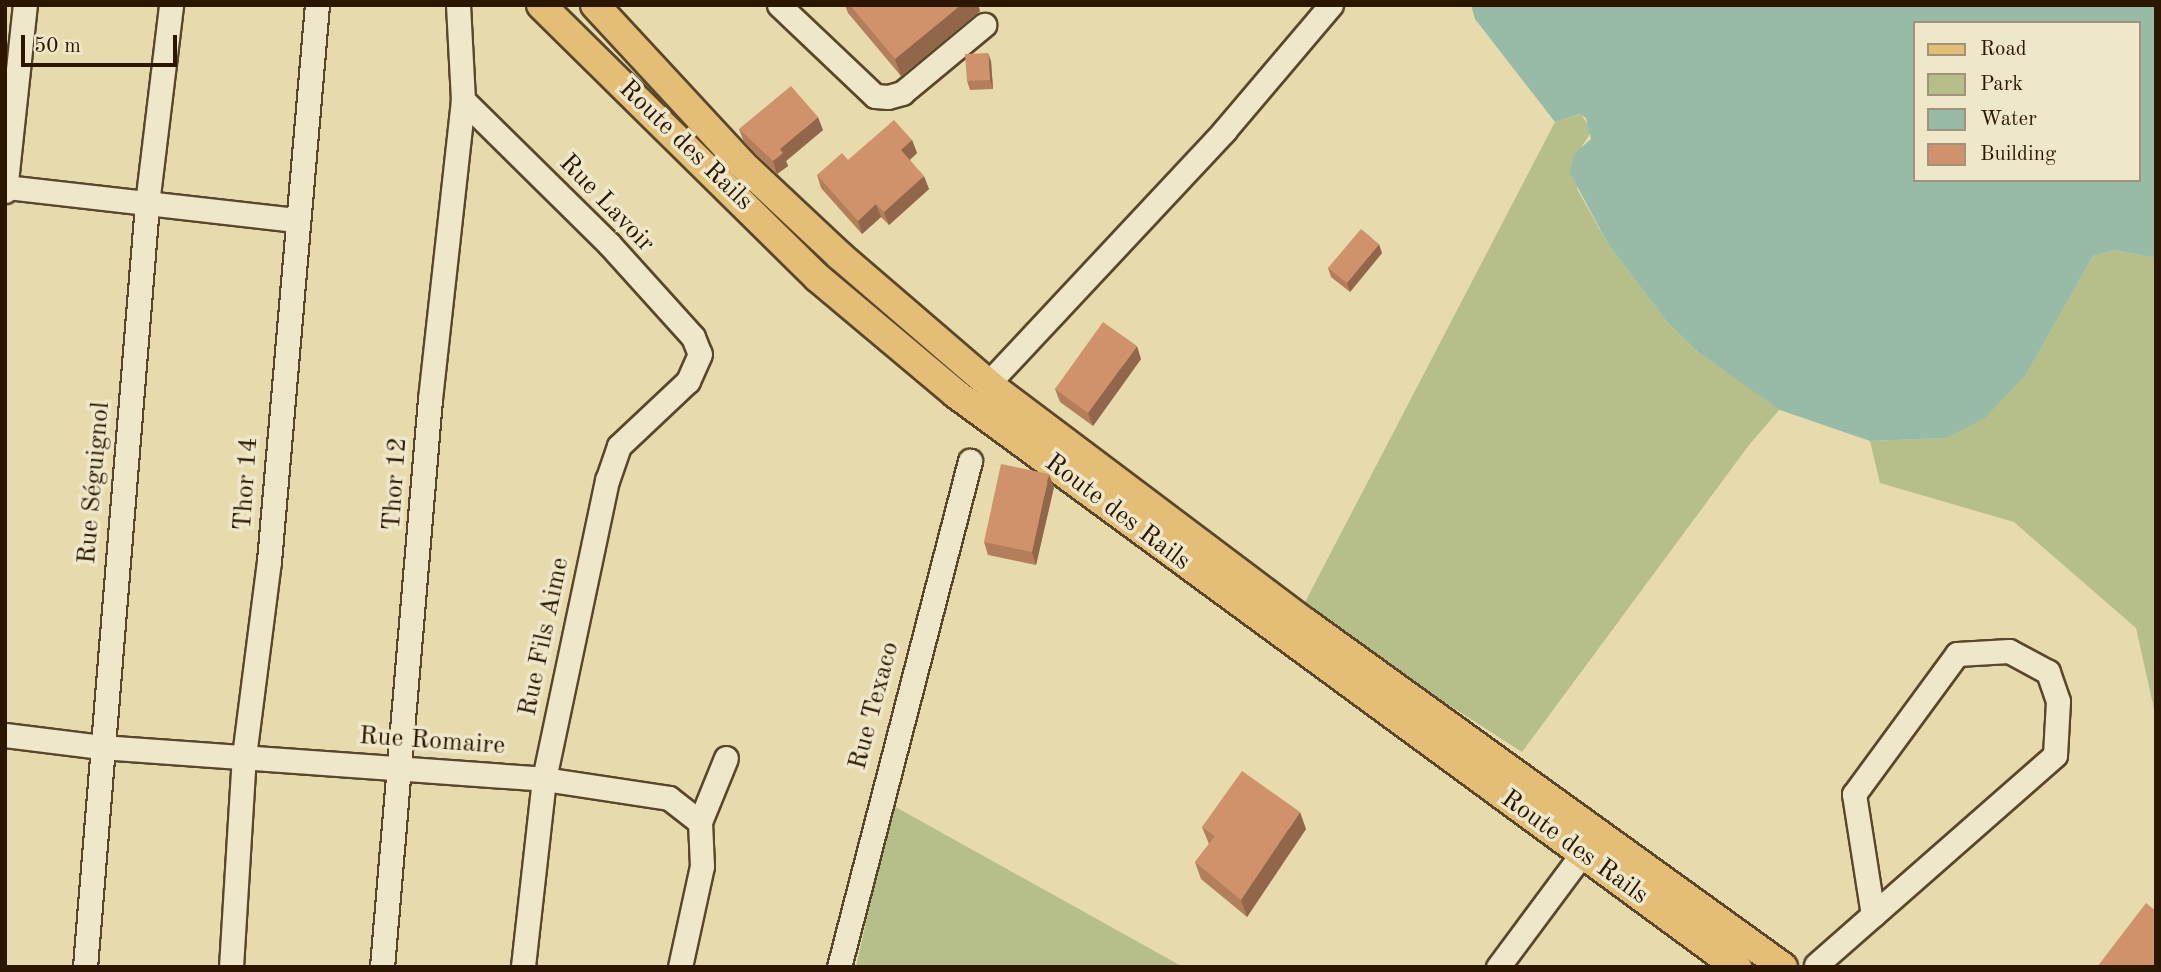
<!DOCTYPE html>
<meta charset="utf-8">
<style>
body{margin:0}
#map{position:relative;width:2161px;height:972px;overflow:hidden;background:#e7daac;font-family:"Old Standard TT",serif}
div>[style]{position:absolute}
.green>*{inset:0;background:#b6bf89}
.water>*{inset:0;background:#97bba7}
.roads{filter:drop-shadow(2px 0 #5a472b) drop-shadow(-2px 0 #5a472b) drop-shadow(0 2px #5a472b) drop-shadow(0 -2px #5a472b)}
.minor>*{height:23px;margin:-11.5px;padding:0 11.5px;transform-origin:11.5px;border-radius:11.5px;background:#efe7c9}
.major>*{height:28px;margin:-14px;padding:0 14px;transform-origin:14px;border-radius:14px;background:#e4bd76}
.wall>*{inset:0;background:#b37e5b}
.shaded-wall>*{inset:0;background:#92664a}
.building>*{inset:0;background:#d0926a}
span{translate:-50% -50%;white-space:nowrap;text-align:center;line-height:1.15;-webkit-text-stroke:7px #efe7c9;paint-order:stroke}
.street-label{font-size:26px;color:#2b1600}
.frame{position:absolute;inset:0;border:7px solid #2b1600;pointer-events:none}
.legend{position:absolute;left:1913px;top:21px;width:228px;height:161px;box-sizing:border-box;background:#efe7c9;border:2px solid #a19379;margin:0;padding:9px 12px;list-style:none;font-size:21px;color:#2b1600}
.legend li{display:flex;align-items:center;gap:14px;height:35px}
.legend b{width:35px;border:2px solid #a19379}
.scale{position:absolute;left:21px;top:35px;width:156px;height:32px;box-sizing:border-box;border:4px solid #2b1600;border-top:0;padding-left:9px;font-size:21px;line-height:24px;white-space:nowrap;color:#2b1600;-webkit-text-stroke:5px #efe7c9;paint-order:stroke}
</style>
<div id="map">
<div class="green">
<div style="clip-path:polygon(1581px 114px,1592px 131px,1582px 146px,1577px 189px,1608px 244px,1667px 322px,1699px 353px,1780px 409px,1749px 445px,1522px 752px,1301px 610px,1555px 122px)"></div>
<div style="clip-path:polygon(2114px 250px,2156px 258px,2156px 718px,2136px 628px,2014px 522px,1880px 483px,1870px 441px,1946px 438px,2027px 373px,2093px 256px)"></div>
<div style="clip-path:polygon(892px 805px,1183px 967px,856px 967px)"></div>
</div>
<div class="water">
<div style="clip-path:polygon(evenodd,1471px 5px,2156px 5px,2156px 258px,2114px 250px,2093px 256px,2027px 373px,1985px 418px,1946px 438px,1870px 441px,1780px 410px,1699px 353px,1667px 322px,1608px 244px,1570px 173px,1574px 154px,1591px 139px,1586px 118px,1580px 114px,1555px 122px,1475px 19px,1471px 5px,1914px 23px,2138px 23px,2138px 180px,1914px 180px,1914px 23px)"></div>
</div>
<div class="roads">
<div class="minor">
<div style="left:779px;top:5px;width:132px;rotate:43.5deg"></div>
<div style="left:875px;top:96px;width:13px;rotate:4deg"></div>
<div style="left:888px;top:97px;width:15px;rotate:-16deg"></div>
<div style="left:902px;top:93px;width:107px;rotate:-39.7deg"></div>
<div style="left:463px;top:100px;width:205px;rotate:44.6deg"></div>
<div style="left:609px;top:244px;width:125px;rotate:47.9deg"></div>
<div style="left:693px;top:337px;width:18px;rotate:68deg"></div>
<div style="left:700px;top:354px;width:30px;rotate:114deg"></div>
<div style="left:688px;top:381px;width:95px;rotate:136.7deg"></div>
<div style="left:619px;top:446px;width:36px;rotate:109deg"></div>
<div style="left:607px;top:480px;width:306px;rotate:101.9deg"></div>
<div style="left:544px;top:779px;width:189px;rotate:96.4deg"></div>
<div style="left:6px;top:187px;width:291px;rotate:6.5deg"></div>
<div style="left:5px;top:191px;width:187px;rotate:-83.9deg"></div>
<div style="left:997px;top:374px;width:333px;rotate:-46.9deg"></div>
<div style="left:1224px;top:131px;width:165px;rotate:-49.7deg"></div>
<div style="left:5px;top:735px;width:97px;rotate:7.1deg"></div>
<div style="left:101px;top:747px;width:444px;rotate:4.1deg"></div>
<div style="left:544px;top:779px;width:126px;rotate:8.6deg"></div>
<div style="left:669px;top:798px;width:39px;rotate:38deg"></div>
<div style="left:700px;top:822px;width:44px;rotate:87.4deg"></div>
<div style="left:702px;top:866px;width:103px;rotate:102.3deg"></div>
<div style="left:700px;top:822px;width:69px;rotate:-67.9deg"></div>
<div style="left:1816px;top:965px;width:76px;rotate:-41.3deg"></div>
<div style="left:1873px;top:915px;width:242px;rotate:-41.3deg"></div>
<div style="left:2055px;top:755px;width:54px;rotate:-86.8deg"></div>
<div style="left:2058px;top:701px;width:31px;rotate:-109deg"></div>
<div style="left:2048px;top:672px;width:44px;rotate:-151.7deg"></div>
<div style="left:2009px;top:651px;width:52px;rotate:176.7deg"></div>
<div style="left:1957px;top:654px;width:174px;rotate:126.3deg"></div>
<div style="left:1854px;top:794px;width:122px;rotate:81.1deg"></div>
<div style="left:85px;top:967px;width:766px;rotate:-85.35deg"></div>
<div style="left:147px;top:204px;width:200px;rotate:-83.1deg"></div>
<div style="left:231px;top:967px;width:211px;rotate:-86.5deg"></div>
<div style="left:244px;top:756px;width:197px;rotate:-82.7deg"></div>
<div style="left:269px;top:561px;width:558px;rotate:-85.07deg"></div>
<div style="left:382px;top:967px;width:570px;rotate:-85.17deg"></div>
<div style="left:430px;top:399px;width:301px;rotate:-83.7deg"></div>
<div style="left:463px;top:100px;width:95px;rotate:-93deg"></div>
<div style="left:839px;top:967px;width:523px;rotate:-75.49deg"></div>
<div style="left:1498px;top:967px;width:141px;rotate:-53.4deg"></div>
</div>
<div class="major">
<div style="left:541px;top:5px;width:389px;rotate:44.6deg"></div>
<div style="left:818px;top:278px;width:180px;rotate:40deg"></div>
<div style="left:956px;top:394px;width:969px;rotate:36.27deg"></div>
<div style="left:595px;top:5px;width:217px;rotate:47.2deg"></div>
<div style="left:742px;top:164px;width:134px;rotate:43.2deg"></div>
<div style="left:840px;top:256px;width:199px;rotate:40.7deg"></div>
<div style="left:991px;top:386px;width:394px;rotate:37deg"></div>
<div style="left:1306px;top:623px;width:588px;rotate:35.8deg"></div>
</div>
</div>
<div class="wall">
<div style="clip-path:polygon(845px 5px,978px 5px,980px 11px,901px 76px,848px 13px)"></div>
<div style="clip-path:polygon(991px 61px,993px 89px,970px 90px,967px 81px)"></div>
<div style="clip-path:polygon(739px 129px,823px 130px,786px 161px,788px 166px,777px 174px,744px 142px)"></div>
<div style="clip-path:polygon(912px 140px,917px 153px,910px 160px,929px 189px,889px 225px,881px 217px,862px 234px,821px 188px,817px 175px,848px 160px)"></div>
<div style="clip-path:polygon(1382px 253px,1350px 292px,1331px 277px,1328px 268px)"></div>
<div style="clip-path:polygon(1141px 359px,1093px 426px,1060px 402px,1055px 389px)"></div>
<div style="clip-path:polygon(1054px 487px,1036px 565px,988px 555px,984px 542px)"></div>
<div style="clip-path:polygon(1202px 827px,1306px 829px,1247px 917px,1201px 879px,1195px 862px,1209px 844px)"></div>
</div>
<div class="shaded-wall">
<div style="clip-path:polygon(961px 5px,978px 5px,980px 11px,901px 76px,895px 59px)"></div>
<div style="clip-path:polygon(988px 53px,991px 61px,993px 89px,990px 80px)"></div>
<div style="clip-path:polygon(818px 117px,823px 130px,786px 161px,788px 166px,777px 174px,773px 161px,780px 149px)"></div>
<div style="clip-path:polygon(912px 140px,917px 153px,906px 163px,901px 150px)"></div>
<div style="clip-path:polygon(924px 176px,929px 189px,889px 225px,884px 212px)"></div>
<div style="clip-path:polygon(876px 204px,881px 217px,862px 234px,858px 221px)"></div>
<div style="clip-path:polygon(1379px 244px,1382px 253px,1350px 292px,1347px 283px)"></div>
<div style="clip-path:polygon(1137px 346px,1141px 359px,1093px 426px,1088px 413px)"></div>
<div style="clip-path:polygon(1049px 474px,1054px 487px,1036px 565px,1032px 552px)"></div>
<div style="clip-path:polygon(1300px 812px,1306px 829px,1247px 917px,1241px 900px)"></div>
</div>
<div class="building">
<div style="clip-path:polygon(850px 5px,961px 5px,895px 59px)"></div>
<div style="clip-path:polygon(988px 53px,990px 80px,967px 81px,965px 54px)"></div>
<div style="clip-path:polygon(791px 86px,818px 117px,780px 149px,783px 153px,773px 161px,739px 129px)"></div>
<div style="clip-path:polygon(894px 120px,912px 140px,901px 150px,924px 176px,884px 212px,876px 204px,858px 221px,817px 175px,842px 153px,848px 160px)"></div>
<div style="clip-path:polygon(1361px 229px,1379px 244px,1347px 283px,1328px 268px)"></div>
<div style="clip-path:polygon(1103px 322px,1137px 346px,1088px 413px,1055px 389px)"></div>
<div style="clip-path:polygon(1001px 464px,1049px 474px,1032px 552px,984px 542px)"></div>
<div style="clip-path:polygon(1242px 771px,1300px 812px,1241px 900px,1195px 862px,1215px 836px,1202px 827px)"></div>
<div style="clip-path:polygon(2146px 903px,2156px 911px,2156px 967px,2097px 967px)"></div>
</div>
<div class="street-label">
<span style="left:685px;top:146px;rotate:44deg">Route des Rails</span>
<span style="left:606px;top:204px;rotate:46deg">Rue Lavoir</span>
<span style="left:95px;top:483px;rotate:-85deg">Rue Séguignol</span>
<span style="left:247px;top:484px;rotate:-86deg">Thor 14</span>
<span style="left:396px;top:484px;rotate:-86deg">Thor 12</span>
<span style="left:1117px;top:513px;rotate:37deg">Route des Rails</span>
<span style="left:545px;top:637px;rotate:-78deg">Rue Fils Aime</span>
<span style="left:875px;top:706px;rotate:-75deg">Rue Texaco</span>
<span style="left:432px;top:742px;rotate:4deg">Rue Romaire</span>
<span style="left:1574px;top:848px;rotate:36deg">Route des Rails</span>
</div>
<div class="frame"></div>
<ul class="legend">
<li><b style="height:9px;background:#e4bd76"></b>Road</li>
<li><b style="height:19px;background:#b6bf89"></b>Park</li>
<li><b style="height:19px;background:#97bba7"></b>Water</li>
<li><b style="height:19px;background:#d0926a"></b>Building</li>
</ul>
<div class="scale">50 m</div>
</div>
